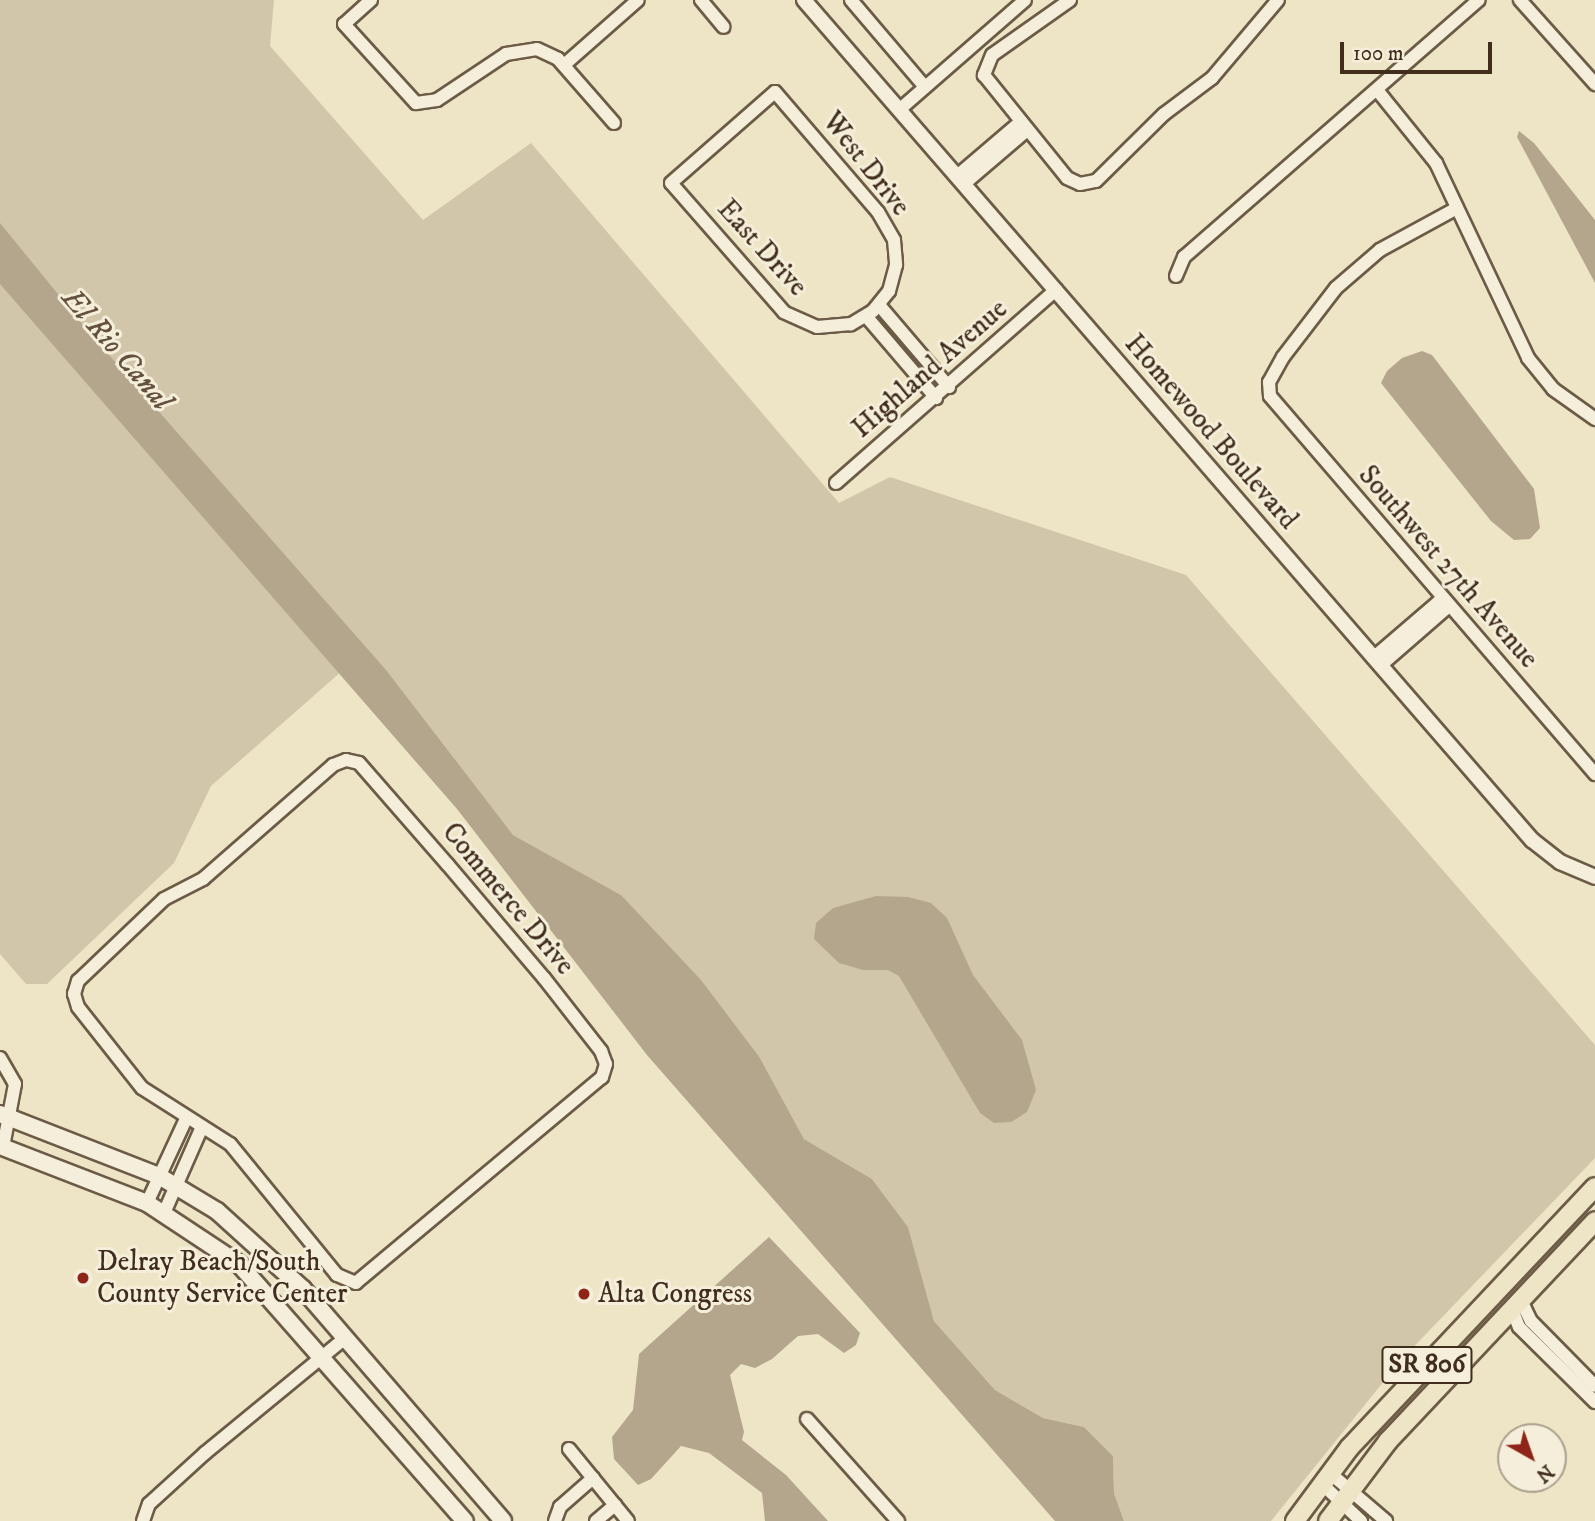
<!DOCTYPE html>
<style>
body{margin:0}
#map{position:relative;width:1595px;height:1521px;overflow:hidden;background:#eee5c6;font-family:"IM FELL DW Pica",serif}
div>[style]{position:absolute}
.green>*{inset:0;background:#d1c6a9}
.water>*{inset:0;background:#b3a68c}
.roads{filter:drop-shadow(2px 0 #6c5b46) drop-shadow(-2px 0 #6c5b46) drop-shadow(0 2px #6c5b46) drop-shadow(0 -2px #6c5b46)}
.minor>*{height:12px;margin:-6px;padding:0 6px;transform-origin:6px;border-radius:6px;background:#f4eeda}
.tertiary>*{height:14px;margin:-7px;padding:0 7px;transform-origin:7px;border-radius:7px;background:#f4eeda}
.secondary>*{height:16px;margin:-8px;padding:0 8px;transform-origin:8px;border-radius:8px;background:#f4eeda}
.primary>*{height:18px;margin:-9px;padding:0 9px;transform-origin:9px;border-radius:9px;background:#eee5c6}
.dots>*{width:19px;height:19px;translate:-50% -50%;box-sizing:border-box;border:4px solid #f4eeda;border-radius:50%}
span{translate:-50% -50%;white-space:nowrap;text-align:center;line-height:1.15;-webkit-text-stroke:6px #f4eeda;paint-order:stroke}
.shield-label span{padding:2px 5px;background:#f4eeda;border:2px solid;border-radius:5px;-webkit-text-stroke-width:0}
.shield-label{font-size:26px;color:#412d1b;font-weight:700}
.street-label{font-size:28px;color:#412d1b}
.poi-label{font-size:28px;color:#412d1b}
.left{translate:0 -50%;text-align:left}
.water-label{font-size:30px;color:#63513d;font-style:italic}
.north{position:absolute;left:1497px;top:1423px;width:70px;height:70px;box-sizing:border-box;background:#f4eeda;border:2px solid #aca18e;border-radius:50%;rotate:140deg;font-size:19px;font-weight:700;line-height:28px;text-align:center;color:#412d1b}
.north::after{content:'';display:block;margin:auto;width:24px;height:32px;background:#8f2418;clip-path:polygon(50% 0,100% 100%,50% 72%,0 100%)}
.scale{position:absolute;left:1340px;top:42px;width:152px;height:32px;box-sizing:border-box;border:4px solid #412d1b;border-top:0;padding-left:9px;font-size:21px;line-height:24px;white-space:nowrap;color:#412d1b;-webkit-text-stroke:5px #f4eeda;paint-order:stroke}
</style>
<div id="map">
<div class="green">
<div style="clip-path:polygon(0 0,274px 0,270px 46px,423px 220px,531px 143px,839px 503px,890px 477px,1186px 575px,1595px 1045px,1595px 1158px,1401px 1360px,1271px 1521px,1124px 1521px,1114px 1493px,1113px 1456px,1084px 1427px,1043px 1418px,995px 1390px,934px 1321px,908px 1227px,872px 1179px,804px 1139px,760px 1058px,621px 895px,513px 835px,367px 649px,211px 786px,174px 863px,47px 984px,26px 984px,0 954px)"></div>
</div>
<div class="water">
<div style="clip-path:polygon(1519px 131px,1534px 143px,1595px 220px,1595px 283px,1517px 137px)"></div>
<div style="clip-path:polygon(0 223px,88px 331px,386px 670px,513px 835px,621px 895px,701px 980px,760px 1058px,804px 1139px,872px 1179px,908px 1227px,934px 1321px,995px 1390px,1043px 1418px,1084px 1427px,1113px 1456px,1114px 1493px,1124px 1521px,1055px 1521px,647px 1055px,457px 809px,0 284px)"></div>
<div style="clip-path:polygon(1422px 351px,1432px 355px,1534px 489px,1540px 528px,1530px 539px,1514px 540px,1491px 521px,1381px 383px,1387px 371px,1402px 358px)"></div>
<div style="clip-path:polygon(908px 897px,931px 903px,947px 918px,973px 975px,1022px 1040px,1036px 1090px,1027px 1112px,1011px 1122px,994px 1123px,980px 1113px,899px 976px,888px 970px,863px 970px,839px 963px,814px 939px,816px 923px,833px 908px,876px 896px)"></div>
<div style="clip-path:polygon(769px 1237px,860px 1333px,856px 1345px,844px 1353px,818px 1334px,798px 1336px,772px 1359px,755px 1368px,741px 1364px,730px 1375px,744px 1432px,742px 1440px,786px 1475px,828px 1521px,765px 1521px,762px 1493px,709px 1453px,681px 1446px,651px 1479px,638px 1485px,614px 1459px,612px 1437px,633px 1410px,639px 1354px)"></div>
</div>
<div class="roads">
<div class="minor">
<div style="left:371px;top:0;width:36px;rotate:138deg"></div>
<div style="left:344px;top:24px;width:107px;rotate:47.7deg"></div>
<div style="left:416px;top:103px;width:21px;rotate:-8deg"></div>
<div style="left:437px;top:100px;width:83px;rotate:-33.7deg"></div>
<div style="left:506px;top:54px;width:31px;rotate:-9deg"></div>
<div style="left:537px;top:49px;width:23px;rotate:25deg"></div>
<div style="left:558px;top:59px;width:85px;rotate:48.8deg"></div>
<div style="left:701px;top:0;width:35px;rotate:50deg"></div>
<div style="left:851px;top:0;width:114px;rotate:49.6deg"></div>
<div style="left:1070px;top:0;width:95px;rotate:144.8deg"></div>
<div style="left:992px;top:55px;width:22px;rotate:112deg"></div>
<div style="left:984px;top:75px;width:132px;rotate:51.1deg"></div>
<div style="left:1067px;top:178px;width:14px;rotate:25deg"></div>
<div style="left:1080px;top:184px;width:16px;rotate:-11deg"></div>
<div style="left:1096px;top:181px;width:95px;rotate:-44.6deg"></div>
<div style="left:1164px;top:114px;width:60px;rotate:-36.9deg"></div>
<div style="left:1212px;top:78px;width:102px;rotate:-49.8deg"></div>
<div style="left:1520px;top:0;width:113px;rotate:48.2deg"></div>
<div style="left:564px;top:65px;width:98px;rotate:-41.3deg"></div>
<div style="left:1377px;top:90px;width:94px;rotate:51.1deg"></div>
<div style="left:1436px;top:163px;width:216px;rotate:64.7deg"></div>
<div style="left:1528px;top:358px;width:40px;rotate:51deg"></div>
<div style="left:1553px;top:389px;width:52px;rotate:35.5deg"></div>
<div style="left:775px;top:92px;width:158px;rotate:49.4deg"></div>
<div style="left:878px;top:212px;width:32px;rotate:60deg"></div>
<div style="left:894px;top:240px;width:25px;rotate:85deg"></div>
<div style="left:896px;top:265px;width:27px;rotate:105deg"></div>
<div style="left:889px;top:291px;width:26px;rotate:129deg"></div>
<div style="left:873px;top:311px;width:26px;rotate:149deg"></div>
<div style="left:851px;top:324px;width:34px;rotate:175deg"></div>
<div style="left:817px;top:327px;width:36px;rotate:-156deg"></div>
<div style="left:784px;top:312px;width:171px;rotate:-131.2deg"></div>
<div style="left:671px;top:183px;width:138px;rotate:-41.2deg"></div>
<div style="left:899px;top:110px;width:167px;rotate:-41.1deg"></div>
<div style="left:957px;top:176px;width:82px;rotate:-40.5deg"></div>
<div style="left:964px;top:184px;width:82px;rotate:-40.5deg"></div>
<div style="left:1457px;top:208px;width:88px;rotate:151.4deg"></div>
<div style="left:1380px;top:250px;width:58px;rotate:139.2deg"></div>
<div style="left:1336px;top:288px;width:87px;rotate:127.5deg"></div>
<div style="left:1283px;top:357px;width:29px;rotate:119deg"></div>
<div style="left:1269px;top:382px;width:14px;rotate:86deg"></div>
<div style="left:1270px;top:396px;width:499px;rotate:49.3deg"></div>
<div style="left:1176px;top:276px;width:21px;rotate:-67deg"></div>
<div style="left:1184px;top:257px;width:391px;rotate:-41.1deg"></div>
<div style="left:879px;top:305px;width:108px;rotate:49.5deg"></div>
<div style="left:866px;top:316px;width:108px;rotate:49.5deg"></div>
<div style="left:836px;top:483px;width:293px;rotate:-41.3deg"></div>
<div style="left:1373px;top:658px;width:92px;rotate:-40.6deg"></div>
<div style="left:1380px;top:666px;width:91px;rotate:-41deg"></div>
<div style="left:346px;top:760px;width:13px;rotate:13deg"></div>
<div style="left:359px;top:763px;width:135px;rotate:48.9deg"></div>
<div style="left:448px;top:865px;width:148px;rotate:49.7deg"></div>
<div style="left:544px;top:978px;width:93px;rotate:52deg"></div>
<div style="left:601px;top:1051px;width:14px;rotate:69deg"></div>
<div style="left:606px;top:1064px;width:14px;rotate:107deg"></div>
<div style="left:602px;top:1077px;width:321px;rotate:140.1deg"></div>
<div style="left:356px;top:1283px;width:21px;rotate:-157deg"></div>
<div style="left:337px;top:1275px;width:169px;rotate:-129.2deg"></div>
<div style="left:230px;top:1144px;width:104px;rotate:-147.5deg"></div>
<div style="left:142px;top:1088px;width:103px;rotate:-128.3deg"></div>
<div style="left:78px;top:1007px;width:14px;rotate:-107deg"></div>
<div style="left:74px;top:994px;width:14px;rotate:-73deg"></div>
<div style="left:78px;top:981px;width:119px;rotate:-43.6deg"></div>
<div style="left:164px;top:899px;width:44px;rotate:-27.1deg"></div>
<div style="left:203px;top:879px;width:173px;rotate:-41.2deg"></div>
<div style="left:333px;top:765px;width:14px;rotate:-21deg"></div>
<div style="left:0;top:1058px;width:30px;rotate:60deg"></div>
<div style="left:15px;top:1084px;width:64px;rotate:100.8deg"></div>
<div style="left:147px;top:1203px;width:93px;rotate:-65.1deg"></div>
<div style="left:164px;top:1213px;width:94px;rotate:-66.2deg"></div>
<div style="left:1521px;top:1300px;width:23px;rotate:65deg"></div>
<div style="left:1531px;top:1321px;width:91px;rotate:45.4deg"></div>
<div style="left:1512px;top:1309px;width:19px;rotate:69deg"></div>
<div style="left:1519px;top:1327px;width:107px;rotate:44.6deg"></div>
<div style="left:807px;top:1419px;width:137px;rotate:48.3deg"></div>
<div style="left:569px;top:1449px;width:93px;rotate:50.7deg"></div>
<div style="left:1330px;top:1473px;width:74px;rotate:40.6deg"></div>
<div style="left:1322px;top:1484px;width:54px;rotate:43.5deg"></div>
<div style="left:143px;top:1521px;width:18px;rotate:-71deg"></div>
<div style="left:149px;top:1504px;width:76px;rotate:-42.3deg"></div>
<div style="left:205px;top:1453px;width:181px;rotate:-39.4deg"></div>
<div style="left:555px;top:1521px;width:15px;rotate:-70deg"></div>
<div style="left:560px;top:1507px;width:44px;rotate:-41.3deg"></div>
<div style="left:596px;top:1521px;width:25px;rotate:-40deg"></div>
</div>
<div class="tertiary">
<div style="left:804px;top:0;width:1112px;rotate:49.09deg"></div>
<div style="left:1532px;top:840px;width:36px;rotate:38deg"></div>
<div style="left:1560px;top:862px;width:38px;rotate:23deg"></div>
</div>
<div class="secondary">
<div style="left:0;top:1114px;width:171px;rotate:21.3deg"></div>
<div style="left:159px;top:1176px;width:68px;rotate:31.1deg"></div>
<div style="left:217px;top:1211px;width:116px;rotate:42.2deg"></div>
<div style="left:303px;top:1289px;width:306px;rotate:49.2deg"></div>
<div style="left:0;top:1146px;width:158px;rotate:21.2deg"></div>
<div style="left:147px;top:1203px;width:110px;rotate:33.5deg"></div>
<div style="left:239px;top:1264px;width:342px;rotate:48.7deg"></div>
</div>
<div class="primary">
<div style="left:1295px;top:1521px;width:92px;rotate:-53.4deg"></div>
<div style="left:1350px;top:1447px;width:357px;rotate:-46.7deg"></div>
<div style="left:1328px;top:1521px;width:100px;rotate:-53.1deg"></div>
<div style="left:1388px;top:1441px;width:302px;rotate:-46.7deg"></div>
</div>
</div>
<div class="dots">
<div style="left:83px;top:1278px;background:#8f2418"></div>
<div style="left:584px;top:1294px;background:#8f2418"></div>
</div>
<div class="shield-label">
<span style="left:1427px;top:1365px">SR 806</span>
</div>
<div class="street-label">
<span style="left:866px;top:164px;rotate:52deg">West Drive</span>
<span style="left:762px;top:248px;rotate:48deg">East Drive</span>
<span style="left:930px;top:369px;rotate:-41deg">Highland Avenue</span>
<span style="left:1211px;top:432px;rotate:49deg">Homewood Boulevard</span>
<span style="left:1448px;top:567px;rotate:49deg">Southwest 27th Avenue</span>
<span style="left:508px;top:899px;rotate:50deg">Commerce Drive</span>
</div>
<div class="poi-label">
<span class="left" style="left:97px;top:1278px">Delray Beach/South<br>County Service Center</span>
<span class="left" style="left:598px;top:1294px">Alta Congress</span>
</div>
<div class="water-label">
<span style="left:116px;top:350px;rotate:49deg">El Rio Canal</span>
</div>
<div class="north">N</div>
<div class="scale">100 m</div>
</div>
